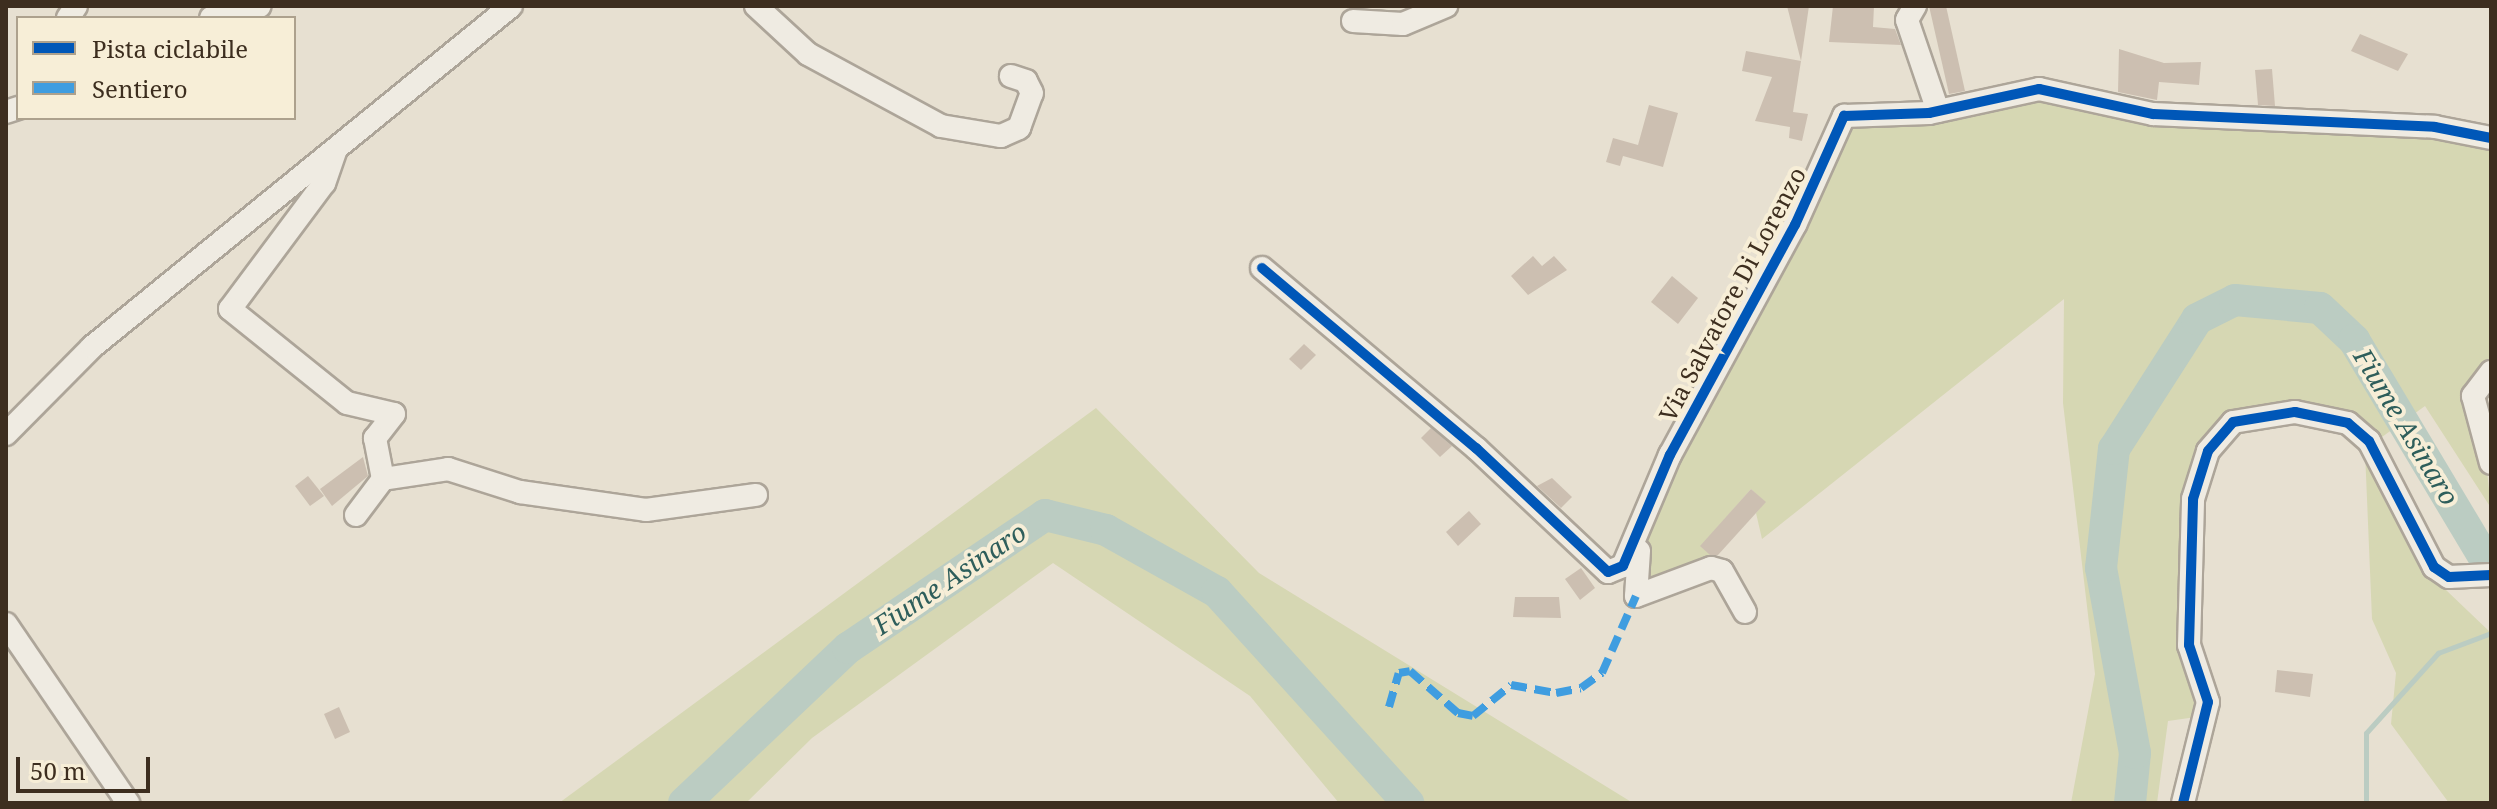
<!DOCTYPE html>
<style>
body{margin:0}
#map{position:relative;width:2497px;height:809px;overflow:hidden;background:#e7e0d1;font-family:"Noto Serif",serif}
div>[style]{position:absolute}
.green>*{inset:0;background:#d6d7b3}
.stream>*{height:5px;margin:-2.5px;padding:0 2.5px;transform-origin:2.5px;border-radius:2.5px;background:#bbccc2}
.river>*{height:32px;margin:-16px;padding:0 16px;transform-origin:16px;border-radius:16px;background:#bbccc2}
.building>*{inset:0;background:#ccbfb1}
.roads{filter:drop-shadow(2px 0 #ada599) drop-shadow(-2px 0 #ada599) drop-shadow(0 2px #ada599) drop-shadow(0 -2px #ada599)}
.minor>*{height:22px;margin:-11px;padding:0 11px;transform-origin:11px;border-radius:11px;background:#efebe2}
.quiet>*{height:8px;margin-top:-4px;transform-origin:0;background:repeating-linear-gradient(90deg,#3f9de0 0 16px,transparent 0 24px)}
.cycleway>*{height:10px;margin:-5px;padding:0 5px;transform-origin:5px;border-radius:5px;background:#0057b8}
span{translate:-50% -50%;white-space:nowrap;text-align:center;line-height:1.15;-webkit-text-stroke:8px #f7eed7;paint-order:stroke}
.street-label{font-size:24px;color:#3d2e1f}
.water-label{font-size:26px;color:#2e5e5b;font-style:italic}
.frame{position:absolute;inset:0;border:8px solid #3d2e1f;pointer-events:none}
.legend{position:absolute;left:16px;top:16px;width:280px;height:104px;box-sizing:border-box;background:#f7eed7;border:2px solid #ada18d;margin:0;padding:10px 14px;list-style:none;font-size:24px;color:#3d2e1f}
.legend li{display:flex;align-items:center;gap:16px;height:40px}
.legend b{width:40px;border:2px solid #ada18d}
.scale{position:absolute;left:16px;top:757px;width:134px;height:36px;box-sizing:border-box;border:4px solid #3d2e1f;border-top:0;padding-left:10px;font-size:24px;line-height:28px;white-space:nowrap;color:#3d2e1f;-webkit-text-stroke:6px #f7eed7;paint-order:stroke}
</style>
<div id="map">
<div class="green">
<div style="clip-path:polygon(2022px 97px,2431px 132px,2491px 145px,2491px 367px,2477px 375px,2491px 508px,2425px 406px,2375px 442px,2258px 408px,2192px 478px,2203px 716px,2168px 721px,2157px 803px,2071px 803px,2095px 674px,2063px 403px,2064px 299px,1762px 539px,1756px 513px,1765px 502px,1751px 489px,1701px 546px,1715px 559px,1648px 589px,1644px 550px,1658px 497px,1841px 125px)"></div>
<div style="clip-path:polygon(1096px 408px,1259px 573px,1633px 803px,1339px 803px,1250px 696px,1053px 563px,812px 738px,746px 803px,559px 803px)"></div>
<div style="clip-path:polygon(2365px 451px,2424px 569px,2491px 633px,2491px 803px,2449px 803px,2391px 724px,2396px 673px,2372px 619px)"></div>
</div>
<div class="stream">
<div style="left:2366px;top:803px;width:70px;rotate:-90deg"></div>
<div style="left:2366px;top:733px;width:108px;rotate:-48deg"></div>
<div style="left:2438px;top:653px;width:57px;rotate:-20.7deg"></div>
</div>
<div class="river">
<div style="left:684px;top:803px;width:226px;rotate:-43.4deg"></div>
<div style="left:848px;top:648px;width:238px;rotate:-34deg"></div>
<div style="left:1045px;top:515px;width:63px;rotate:13.8deg"></div>
<div style="left:1106px;top:530px;width:127px;rotate:29.2deg"></div>
<div style="left:1217px;top:592px;width:285px;rotate:47.8deg"></div>
<div style="left:2130px;top:803px;width:50px;rotate:-84.3deg"></div>
<div style="left:2135px;top:753px;width:188px;rotate:-100.4deg"></div>
<div style="left:2101px;top:568px;width:120px;rotate:-83.8deg"></div>
<div style="left:2114px;top:449px;width:154px;rotate:-57.4deg"></div>
<div style="left:2197px;top:319px;width:42px;rotate:-26.6deg"></div>
<div style="left:2235px;top:300px;width:85px;rotate:5.4deg"></div>
<div style="left:2320px;top:308px;width:47px;rotate:43.3deg"></div>
<div style="left:2354px;top:340px;width:267px;rotate:59.1deg"></div>
</div>
<div class="building">
<div style="clip-path:polygon(1787px 6px,1809px 6px,1801px 61px)"></div>
<div style="clip-path:polygon(1833px 6px,1874px 6px,1873px 27px,1895px 29px,1901px 45px,1829px 42px)"></div>
<div style="clip-path:polygon(1929px 6px,1946px 6px,1965px 91px,1949px 94px)"></div>
<div style="clip-path:polygon(2360px 34px,2408px 54px,2398px 71px,2351px 51px)"></div>
<div style="clip-path:polygon(2119px 49px,2164px 63px,2201px 62px,2199px 85px,2159px 82px,2157px 100px,2118px 92px)"></div>
<div style="clip-path:polygon(1746px 51px,1801px 61px,1793px 112px,1808px 114px,1802px 141px,1789px 138px,1790px 127px,1755px 121px,1772px 77px,1742px 71px)"></div>
<div style="clip-path:polygon(2272px 69px,2275px 106px,2258px 105px,2255px 70px)"></div>
<div style="clip-path:polygon(1649px 105px,1678px 113px,1663px 167px,1623px 156px,1620px 166px,1606px 162px,1613px 138px,1638px 145px)"></div>
<div style="clip-path:polygon(1533px 256px,1542px 266px,1554px 256px,1567px 270px,1528px 295px,1511px 276px)"></div>
<div style="clip-path:polygon(1672px 276px,1698px 298px,1678px 324px,1651px 302px)"></div>
<div style="clip-path:polygon(1304px 344px,1316px 355px,1301px 370px,1289px 359px)"></div>
<div style="clip-path:polygon(1431px 428px,1452px 446px,1440px 457px,1421px 438px)"></div>
<div style="clip-path:polygon(363px 457px,368px 476px,332px 506px,320px 489px)"></div>
<div style="clip-path:polygon(308px 476px,324px 496px,310px 506px,295px 486px)"></div>
<div style="clip-path:polygon(1552px 478px,1572px 497px,1561px 508px,1537px 486px)"></div>
<div style="clip-path:polygon(1751px 489px,1766px 502px,1718px 555px,1710px 555px,1700px 546px)"></div>
<div style="clip-path:polygon(1469px 511px,1481px 524px,1458px 546px,1446px 532px)"></div>
<div style="clip-path:polygon(1581px 568px,1595px 588px,1580px 600px,1565px 579px)"></div>
<div style="clip-path:polygon(1515px 597px,1559px 597px,1561px 618px,1513px 617px)"></div>
<div style="clip-path:polygon(2277px 670px,2313px 674px,2310px 697px,2275px 692px)"></div>
<div style="clip-path:polygon(339px 707px,350px 732px,335px 739px,324px 714px)"></div>
</div>
<div class="roads">
<div class="minor">
<div style="left:756px;top:6px;width:71px;rotate:42.7deg"></div>
<div style="left:808px;top:54px;width:151px;rotate:28.4deg"></div>
<div style="left:941px;top:126px;width:61px;rotate:9.5deg"></div>
<div style="left:1001px;top:136px;width:20px;rotate:-24deg"></div>
<div style="left:1019px;top:128px;width:37px;rotate:-70deg"></div>
<div style="left:1032px;top:93px;width:13px;rotate:-117deg"></div>
<div style="left:1026px;top:81px;width:16px;rotate:-162deg"></div>
<div style="left:1915px;top:6px;width:16px;rotate:120deg"></div>
<div style="left:1907px;top:20px;width:96px;rotate:71.2deg"></div>
<div style="left:68px;top:18px;width:14px;rotate:-56deg"></div>
<div style="left:211px;top:18px;width:50px;rotate:-13.8deg"></div>
<div style="left:1353px;top:21px;width:50px;rotate:3.4deg"></div>
<div style="left:1403px;top:24px;width:47px;rotate:-22.7deg"></div>
<div style="left:6px;top:112px;width:13px;rotate:-18deg"></div>
<div style="left:336px;top:149px;width:36px;rotate:109deg"></div>
<div style="left:324px;top:183px;width:157px;rotate:126.7deg"></div>
<div style="left:230px;top:309px;width:150px;rotate:38.8deg"></div>
<div style="left:347px;top:403px;width:48px;rotate:13.2deg"></div>
<div style="left:394px;top:414px;width:31px;rotate:128deg"></div>
<div style="left:375px;top:438px;width:42px;rotate:79deg"></div>
<div style="left:383px;top:479px;width:45px;rotate:126.9deg"></div>
<div style="left:1262px;top:268px;width:280px;rotate:40.1deg"></div>
<div style="left:1476px;top:448px;width:181px;rotate:43.2deg"></div>
<div style="left:1608px;top:572px;width:16px;rotate:-22deg"></div>
<div style="left:1623px;top:566px;width:121px;rotate:-67.1deg"></div>
<div style="left:1670px;top:455px;width:262px;rotate:-61.5deg"></div>
<div style="left:1795px;top:225px;width:120px;rotate:-65.8deg"></div>
<div style="left:1844px;top:116px;width:85px;rotate:-2deg"></div>
<div style="left:1929px;top:113px;width:113px;rotate:-12.3deg"></div>
<div style="left:2039px;top:89px;width:117px;rotate:12.4deg"></div>
<div style="left:2153px;top:114px;width:282px;rotate:2.6deg"></div>
<div style="left:2435px;top:127px;width:57px;rotate:11.1deg"></div>
<div style="left:2491px;top:372px;width:30px;rotate:127deg"></div>
<div style="left:2473px;top:396px;width:69px;rotate:75deg"></div>
<div style="left:6px;top:434px;width:122px;rotate:-45.3deg"></div>
<div style="left:92px;top:347px;width:540px;rotate:-39.14deg"></div>
<div style="left:383px;top:479px;width:66px;rotate:-8.7deg"></div>
<div style="left:448px;top:469px;width:76px;rotate:17.7deg"></div>
<div style="left:520px;top:492px;width:127px;rotate:8.1deg"></div>
<div style="left:646px;top:510px;width:111px;rotate:-7.8deg"></div>
<div style="left:1639px;top:551px;width:45px;rotate:93.8deg"></div>
<div style="left:1636px;top:596px;width:80px;rotate:-20.5deg"></div>
<div style="left:1711px;top:568px;width:11px;rotate:15deg"></div>
<div style="left:1722px;top:571px;width:47px;rotate:60.7deg"></div>
<div style="left:6px;top:624px;width:217px;rotate:55.7deg"></div>
<div style="left:2183px;top:803px;width:104px;rotate:-76.1deg"></div>
<div style="left:2208px;top:702px;width:60px;rotate:-108.4deg"></div>
<div style="left:2189px;top:645px;width:146px;rotate:-88.4deg"></div>
<div style="left:2193px;top:499px;width:50px;rotate:-72.6deg"></div>
<div style="left:2208px;top:451px;width:38px;rotate:-49deg"></div>
<div style="left:2233px;top:422px;width:63px;rotate:-9.2deg"></div>
<div style="left:2295px;top:412px;width:54px;rotate:11.7deg"></div>
<div style="left:2348px;top:423px;width:28px;rotate:41deg"></div>
<div style="left:2369px;top:441px;width:142px;rotate:62.7deg"></div>
<div style="left:2434px;top:567px;width:18px;rotate:34deg"></div>
<div style="left:2449px;top:577px;width:42px;rotate:-2.7deg"></div>
</div>
</div>
<div class="quiet">
<div style="left:1389px;top:707px;width:35px;rotate:-74deg"></div>
<div style="left:1399px;top:673px;width:11px;rotate:-10deg"></div>
<div style="left:1410px;top:671px;width:64px;rotate:41.2deg"></div>
<div style="left:1458px;top:713px;width:15px;rotate:11deg"></div>
<div style="left:1473px;top:716px;width:49px;rotate:-39.2deg"></div>
<div style="left:1511px;top:685px;width:46px;rotate:10.1deg"></div>
<div style="left:1556px;top:693px;width:25px;rotate:-11deg"></div>
<div style="left:1581px;top:688px;width:26px;rotate:-36deg"></div>
<div style="left:1602px;top:673px;width:84px;rotate:-66.2deg"></div>
</div>
<div class="cycleway">
<div style="left:1262px;top:268px;width:280px;rotate:40.1deg"></div>
<div style="left:1476px;top:448px;width:181px;rotate:43.2deg"></div>
<div style="left:1608px;top:572px;width:16px;rotate:-22deg"></div>
<div style="left:1623px;top:566px;width:121px;rotate:-67.1deg"></div>
<div style="left:1670px;top:455px;width:262px;rotate:-61.5deg"></div>
<div style="left:1795px;top:225px;width:120px;rotate:-65.8deg"></div>
<div style="left:1844px;top:116px;width:85px;rotate:-2deg"></div>
<div style="left:1929px;top:113px;width:113px;rotate:-12.3deg"></div>
<div style="left:2039px;top:89px;width:117px;rotate:12.4deg"></div>
<div style="left:2153px;top:114px;width:282px;rotate:2.6deg"></div>
<div style="left:2435px;top:127px;width:57px;rotate:11.1deg"></div>
<div style="left:2183px;top:803px;width:104px;rotate:-76.1deg"></div>
<div style="left:2208px;top:702px;width:60px;rotate:-108.4deg"></div>
<div style="left:2189px;top:645px;width:146px;rotate:-88.4deg"></div>
<div style="left:2193px;top:499px;width:50px;rotate:-72.6deg"></div>
<div style="left:2208px;top:451px;width:38px;rotate:-49deg"></div>
<div style="left:2233px;top:422px;width:63px;rotate:-9.2deg"></div>
<div style="left:2295px;top:412px;width:54px;rotate:11.7deg"></div>
<div style="left:2348px;top:423px;width:28px;rotate:41deg"></div>
<div style="left:2369px;top:441px;width:142px;rotate:62.7deg"></div>
<div style="left:2434px;top:567px;width:18px;rotate:34deg"></div>
<div style="left:2449px;top:577px;width:42px;rotate:-2.7deg"></div>
</div>
<div class="street-label">
<span style="left:1732px;top:294px;rotate:-62deg">Via Salvatore Di Lorenzo</span>
</div>
<div class="water-label">
<span style="left:2406px;top:427px;rotate:59deg">Fiume Asinaro</span>
<span style="left:950px;top:579px;rotate:-34deg">Fiume Asinaro</span>
</div>
<div class="frame"></div>
<ul class="legend">
<li><b style="height:10px;background:#0057b8"></b>Pista ciclabile</li>
<li><b style="height:10px;background:#3f9de0"></b>Sentiero</li>
</ul>
<div class="scale">50 m</div>
</div>
